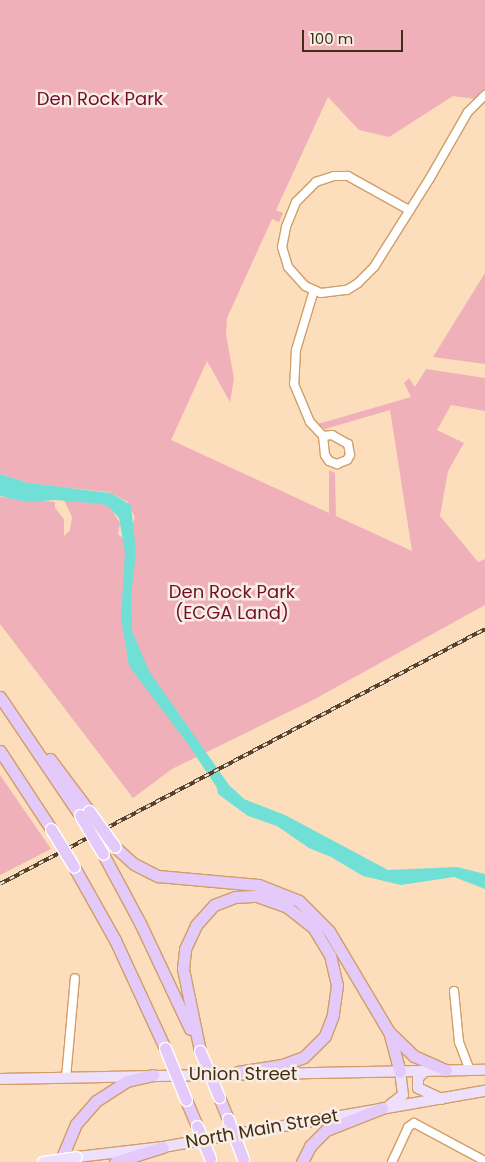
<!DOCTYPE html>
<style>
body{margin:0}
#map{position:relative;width:485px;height:1162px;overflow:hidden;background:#fcddbc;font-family:Poppins,sans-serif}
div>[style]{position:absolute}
.green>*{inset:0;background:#efb0b9}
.water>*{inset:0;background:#70e0d7}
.roads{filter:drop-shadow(1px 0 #d09e67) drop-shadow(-1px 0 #d09e67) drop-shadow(0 1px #d09e67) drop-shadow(0 -1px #d09e67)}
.minor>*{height:8px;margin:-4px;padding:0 4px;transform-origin:4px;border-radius:4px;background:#fff}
.major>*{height:10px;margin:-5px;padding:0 5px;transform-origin:5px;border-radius:5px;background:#eedffc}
.highway>*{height:11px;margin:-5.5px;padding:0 5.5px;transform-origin:5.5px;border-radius:5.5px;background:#e3cafa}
.rail>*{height:4px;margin-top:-2px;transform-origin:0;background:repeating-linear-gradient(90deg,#f9eee3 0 5.5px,#58422a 0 11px);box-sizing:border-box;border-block:1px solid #58422a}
.bridges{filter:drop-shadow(1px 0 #fff) drop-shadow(-1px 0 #fff) drop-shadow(0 1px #fff) drop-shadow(0 -1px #fff)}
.major-bridge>*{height:10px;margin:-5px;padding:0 5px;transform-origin:5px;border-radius:5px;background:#eedffc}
.highway-bridge>*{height:11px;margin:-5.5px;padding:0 5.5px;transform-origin:5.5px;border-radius:5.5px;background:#e3cafa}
span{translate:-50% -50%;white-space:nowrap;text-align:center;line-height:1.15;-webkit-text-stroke:5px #f9eee3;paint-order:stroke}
.park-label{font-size:18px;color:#720d2f}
.street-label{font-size:18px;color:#412d16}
.scale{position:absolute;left:302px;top:30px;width:101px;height:22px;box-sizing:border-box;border:2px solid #412d16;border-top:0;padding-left:6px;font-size:15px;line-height:18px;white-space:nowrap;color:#412d16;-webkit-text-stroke:4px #f9eee3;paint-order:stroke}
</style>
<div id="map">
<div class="green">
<div style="clip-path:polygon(0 0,485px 0,485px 89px,475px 99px,453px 96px,389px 137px,359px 130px,328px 97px,276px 210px,283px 213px,279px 222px,272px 219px,227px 318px,226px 334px,234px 379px,230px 402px,207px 361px,171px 440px,329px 513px,329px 470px,335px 473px,336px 516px,412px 551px,390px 410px,325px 429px,318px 424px,411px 397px,404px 383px,409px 378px,415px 387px,426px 369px,485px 378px,485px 411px,451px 405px,437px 430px,464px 443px,448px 471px,440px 516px,478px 562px,485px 559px,485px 605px,313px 700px,172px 769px,133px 798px,0 624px,0 497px,55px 502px,55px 508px,64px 519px,64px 536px,70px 530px,72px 517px,64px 500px,108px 504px,120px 523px,118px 534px,125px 540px,135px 518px,128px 502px,109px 492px,31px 484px,0 474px)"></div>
<div style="clip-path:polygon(485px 273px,485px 364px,433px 357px)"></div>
<div style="clip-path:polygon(0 775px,51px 849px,0 875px)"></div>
</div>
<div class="water">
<div style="clip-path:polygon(0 474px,28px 483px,111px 493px,131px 505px,136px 552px,131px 596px,132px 631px,149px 671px,229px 785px,244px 799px,285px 815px,388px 870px,457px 867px,485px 874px,485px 889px,454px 877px,401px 885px,363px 876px,331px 857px,309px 848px,277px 826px,248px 816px,218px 794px,217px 788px,188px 744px,129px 666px,121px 618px,125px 553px,119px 518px,108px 506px,101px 504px,56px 500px,26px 502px,0 496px)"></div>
</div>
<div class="roads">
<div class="minor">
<div style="left:409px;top:210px;width:70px;rotate:-150.9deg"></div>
<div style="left:348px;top:176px;width:14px;rotate:180deg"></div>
<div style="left:334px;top:176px;width:19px;rotate:162deg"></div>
<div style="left:316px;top:182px;width:28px;rotate:135deg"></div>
<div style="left:296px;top:202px;width:27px;rotate:112deg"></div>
<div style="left:286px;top:227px;width:20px;rotate:101deg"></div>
<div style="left:282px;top:247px;width:21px;rotate:73deg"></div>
<div style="left:288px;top:267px;width:25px;rotate:48deg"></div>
<div style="left:305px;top:286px;width:17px;rotate:24deg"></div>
<div style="left:321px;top:293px;width:26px;rotate:-7deg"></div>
<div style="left:347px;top:290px;width:13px;rotate:-32deg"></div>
<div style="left:358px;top:283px;width:23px;rotate:-45deg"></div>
<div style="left:374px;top:267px;width:105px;rotate:-57.8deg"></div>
<div style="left:430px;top:178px;width:76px;rotate:-60.1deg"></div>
<div style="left:468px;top:112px;width:24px;rotate:-45deg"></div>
<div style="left:314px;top:290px;width:63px;rotate:106.7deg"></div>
<div style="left:296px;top:350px;width:34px;rotate:93deg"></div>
<div style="left:294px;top:384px;width:41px;rotate:67.2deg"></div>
<div style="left:310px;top:422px;width:19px;rotate:47deg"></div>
<div style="left:323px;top:436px;width:19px;rotate:84deg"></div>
<div style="left:325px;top:455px;width:7px;rotate:56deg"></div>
<div style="left:329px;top:461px;width:9px;rotate:21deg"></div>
<div style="left:337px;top:464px;width:11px;rotate:-22deg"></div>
<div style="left:347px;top:460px;width:6px;rotate:-59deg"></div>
<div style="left:350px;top:455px;width:11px;rotate:-100deg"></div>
<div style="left:348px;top:444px;width:18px;rotate:-151deg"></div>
<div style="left:332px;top:435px;width:9px;rotate:174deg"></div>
<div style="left:454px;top:991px;width:51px;rotate:84.4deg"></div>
<div style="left:459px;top:1042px;width:30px;rotate:69deg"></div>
<div style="left:66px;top:1078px;width:100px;rotate:-84.9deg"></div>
<div style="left:392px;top:1162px;width:38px;rotate:-65deg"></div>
<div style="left:408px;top:1127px;width:7px;rotate:-34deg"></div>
<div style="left:414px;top:1123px;width:81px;rotate:28.2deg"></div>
</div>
<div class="major">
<div style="left:425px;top:1071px;width:10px;rotate:135deg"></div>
<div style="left:418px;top:1078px;width:10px;rotate:90deg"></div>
<div style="left:418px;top:1088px;width:26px;rotate:25deg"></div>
<div style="left:0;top:1079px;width:485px;rotate:-1.1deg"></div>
<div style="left:390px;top:1105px;width:16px;rotate:-38deg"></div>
<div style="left:403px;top:1095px;width:23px;rotate:-97deg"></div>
<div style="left:77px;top:1157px;width:87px;rotate:-6.6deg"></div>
<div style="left:163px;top:1147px;width:327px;rotate:-9.9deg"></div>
</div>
<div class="highway">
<div style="left:0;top:697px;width:143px;rotate:55.9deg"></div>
<div style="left:0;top:751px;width:93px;rotate:56.8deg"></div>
<div style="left:50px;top:759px;width:65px;rotate:53.1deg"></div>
<div style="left:115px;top:847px;width:25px;rotate:42deg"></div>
<div style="left:134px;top:864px;width:27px;rotate:27deg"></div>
<div style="left:158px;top:876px;width:101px;rotate:5.1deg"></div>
<div style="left:259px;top:885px;width:43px;rotate:21.8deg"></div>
<div style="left:299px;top:901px;width:42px;rotate:45deg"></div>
<div style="left:329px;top:931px;width:117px;rotate:59.3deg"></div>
<div style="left:389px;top:1032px;width:35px;rotate:44deg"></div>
<div style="left:414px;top:1056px;width:35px;rotate:24deg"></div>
<div style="left:103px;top:854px;width:78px;rotate:61.8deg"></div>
<div style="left:140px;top:923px;width:117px;rotate:64.7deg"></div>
<div style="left:74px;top:867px;width:84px;rotate:60.7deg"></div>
<div style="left:115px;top:940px;width:119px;rotate:65.2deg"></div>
<div style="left:390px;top:1035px;width:38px;rotate:75deg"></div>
<div style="left:200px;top:1051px;width:84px;rotate:-101.7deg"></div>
<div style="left:183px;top:969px;width:20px;rotate:-84deg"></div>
<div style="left:185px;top:949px;width:26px;rotate:-65deg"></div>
<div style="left:196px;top:925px;width:27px;rotate:-48deg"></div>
<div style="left:214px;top:905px;width:22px;rotate:-21deg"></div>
<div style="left:235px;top:897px;width:22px;rotate:-3deg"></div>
<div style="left:257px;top:896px;width:32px;rotate:20deg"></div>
<div style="left:287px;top:907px;width:33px;rotate:38deg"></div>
<div style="left:313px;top:927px;width:33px;rotate:59deg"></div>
<div style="left:330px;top:955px;width:31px;rotate:77deg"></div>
<div style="left:337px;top:985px;width:30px;rotate:98deg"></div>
<div style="left:333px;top:1015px;width:22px;rotate:111deg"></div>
<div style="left:325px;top:1036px;width:30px;rotate:135deg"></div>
<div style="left:304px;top:1057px;width:23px;rotate:160deg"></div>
<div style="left:282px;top:1065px;width:45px;rotate:171deg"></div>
<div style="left:219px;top:1097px;width:24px;rotate:68deg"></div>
<div style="left:186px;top:1100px;width:28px;rotate:67deg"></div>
<div style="left:60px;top:1162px;width:41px;rotate:-67.2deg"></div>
<div style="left:76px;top:1124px;width:30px;rotate:-49deg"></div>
<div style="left:96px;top:1101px;width:37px;rotate:-33deg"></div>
<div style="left:127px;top:1081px;width:27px;rotate:-13deg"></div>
<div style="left:115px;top:1162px;width:50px;rotate:-17.4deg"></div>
<div style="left:302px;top:1162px;width:18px;rotate:-63deg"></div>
<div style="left:310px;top:1146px;width:23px;rotate:-45deg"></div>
<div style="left:326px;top:1130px;width:60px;rotate:-21.4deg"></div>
</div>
</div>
<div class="rail">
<div style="left:0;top:884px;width:548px;rotate:-27.73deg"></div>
</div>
<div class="bridges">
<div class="major-bridge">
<div style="left:43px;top:1162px;width:34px;rotate:-8deg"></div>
</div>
<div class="highway-bridge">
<div style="left:89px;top:811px;width:44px;rotate:54.2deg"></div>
<div style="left:80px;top:815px;width:45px;rotate:59.5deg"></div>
<div style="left:51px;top:829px;width:44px;rotate:58.8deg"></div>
<div style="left:165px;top:1048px;width:56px;rotate:68deg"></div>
<div style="left:200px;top:1051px;width:50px;rotate:67.6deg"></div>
<div style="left:228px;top:1119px;width:43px;rotate:69.4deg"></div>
<div style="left:197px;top:1126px;width:35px;rotate:68deg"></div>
</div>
</div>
<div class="park-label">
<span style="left:100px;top:99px">Den Rock Park</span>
<span style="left:232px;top:603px">Den Rock Park<br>(ECGA Land)</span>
</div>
<div class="street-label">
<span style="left:243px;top:1074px">Union Street</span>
<span style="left:262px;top:1129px;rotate:-10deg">North Main Street</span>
</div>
<div class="scale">100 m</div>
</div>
